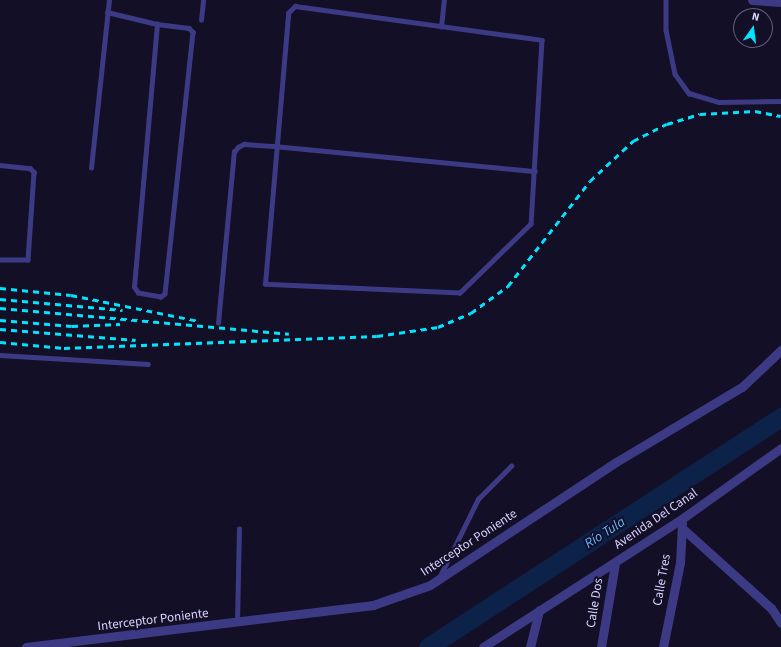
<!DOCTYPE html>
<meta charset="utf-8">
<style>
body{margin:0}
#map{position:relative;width:781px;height:647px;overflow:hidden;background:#130f26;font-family:"Source Sans 3",sans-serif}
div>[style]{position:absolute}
.river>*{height:19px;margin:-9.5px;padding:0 9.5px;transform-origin:9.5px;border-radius:9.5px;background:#0c2248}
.lane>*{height:4.5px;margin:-2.25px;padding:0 2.25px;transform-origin:2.25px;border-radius:2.25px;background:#3d3a85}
.street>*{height:9px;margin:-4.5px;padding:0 4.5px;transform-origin:4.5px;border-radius:4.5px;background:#3d3a85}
.rail>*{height:3px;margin-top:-1.5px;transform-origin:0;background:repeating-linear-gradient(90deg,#00e5ff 0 6px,transparent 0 11px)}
span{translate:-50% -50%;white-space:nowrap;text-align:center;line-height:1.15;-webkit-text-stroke:4px #130f26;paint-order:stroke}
.street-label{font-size:13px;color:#d9d4ff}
.water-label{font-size:14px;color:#62b6ff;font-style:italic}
.north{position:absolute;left:733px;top:8px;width:40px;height:40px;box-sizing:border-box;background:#130f26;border:1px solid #625e7d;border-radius:50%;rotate:14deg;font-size:11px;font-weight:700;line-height:16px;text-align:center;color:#d9d4ff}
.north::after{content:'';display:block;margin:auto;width:14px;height:18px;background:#00e5ff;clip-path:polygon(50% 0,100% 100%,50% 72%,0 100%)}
</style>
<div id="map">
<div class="river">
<div style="left:428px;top:647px;width:421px;rotate:-33.1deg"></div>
</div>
<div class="lane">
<div style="left:666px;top:0;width:30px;rotate:90deg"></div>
<div style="left:666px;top:30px;width:45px;rotate:78.4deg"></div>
<div style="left:675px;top:74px;width:24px;rotate:54deg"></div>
<div style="left:689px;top:93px;width:31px;rotate:17deg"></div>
<div style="left:719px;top:102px;width:62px;rotate:-0.9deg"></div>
<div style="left:295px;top:6px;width:249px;rotate:7.8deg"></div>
<div style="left:542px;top:40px;width:184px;rotate:93.4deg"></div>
<div style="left:531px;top:224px;width:99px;rotate:135.8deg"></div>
<div style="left:460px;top:293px;width:195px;rotate:-177.4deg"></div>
<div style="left:265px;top:284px;width:272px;rotate:-85.1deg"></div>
<div style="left:288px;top:13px;width:10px;rotate:-45deg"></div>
<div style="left:107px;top:12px;width:51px;rotate:13.5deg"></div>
<div style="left:201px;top:20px;width:20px;rotate:-84deg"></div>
<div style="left:157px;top:24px;width:32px;rotate:7deg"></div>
<div style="left:189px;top:28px;width:6px;rotate:45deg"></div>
<div style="left:193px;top:32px;width:263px;rotate:96.1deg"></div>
<div style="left:165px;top:294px;width:5px;rotate:143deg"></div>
<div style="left:161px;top:297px;width:23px;rotate:-170deg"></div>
<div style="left:138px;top:293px;width:7px;rotate:-124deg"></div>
<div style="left:134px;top:287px;width:264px;rotate:-85deg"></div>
<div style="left:441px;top:27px;width:27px;rotate:-84deg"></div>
<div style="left:0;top:165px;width:30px;rotate:6deg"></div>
<div style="left:30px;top:168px;width:6px;rotate:45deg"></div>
<div style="left:34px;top:172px;width:88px;rotate:93.9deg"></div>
<div style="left:28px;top:260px;width:28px;rotate:180deg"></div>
<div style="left:91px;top:168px;width:169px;rotate:-83.9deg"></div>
<div style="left:218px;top:323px;width:172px;rotate:-84.7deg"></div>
<div style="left:234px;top:152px;width:6px;rotate:-51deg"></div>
<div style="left:238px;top:147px;width:7px;rotate:-27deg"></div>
<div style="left:244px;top:144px;width:30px;rotate:4deg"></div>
<div style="left:274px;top:146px;width:262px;rotate:5.5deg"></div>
<div style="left:0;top:355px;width:148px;rotate:3.5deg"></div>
<div style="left:440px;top:576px;width:86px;rotate:-63.7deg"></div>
<div style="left:478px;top:499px;width:47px;rotate:-45deg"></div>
<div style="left:237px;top:623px;width:94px;rotate:-88.8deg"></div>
</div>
<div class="street">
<div style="left:752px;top:0;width:29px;rotate:4deg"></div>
<div style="left:682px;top:528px;width:120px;rotate:42deg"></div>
<div style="left:771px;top:608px;width:18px;rotate:56deg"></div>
<div style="left:26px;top:647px;width:350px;rotate:-6.9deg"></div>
<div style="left:373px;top:605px;width:60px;rotate:-19.3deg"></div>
<div style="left:430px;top:585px;width:223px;rotate:-33.5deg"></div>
<div style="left:616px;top:462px;width:147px;rotate:-30.8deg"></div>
<div style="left:742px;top:387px;width:54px;rotate:-43.5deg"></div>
<div style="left:483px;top:647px;width:238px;rotate:-32.8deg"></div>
<div style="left:683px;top:518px;width:120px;rotate:-35.5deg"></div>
<div style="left:530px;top:647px;width:38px;rotate:-76deg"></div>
<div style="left:601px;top:647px;width:85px;rotate:-80.5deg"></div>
<div style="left:663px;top:647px;width:86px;rotate:-78.6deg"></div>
<div style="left:680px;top:563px;width:40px;rotate:-87.1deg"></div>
</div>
<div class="rail">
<div style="left:0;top:288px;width:71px;rotate:5.6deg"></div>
<div style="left:71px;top:295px;width:131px;rotate:11.5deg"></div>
<div style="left:0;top:299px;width:123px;rotate:5.1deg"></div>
<div style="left:0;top:308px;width:290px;rotate:5.1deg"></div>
<div style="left:0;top:320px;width:72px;rotate:4.8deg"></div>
<div style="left:72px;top:326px;width:48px;rotate:-2.4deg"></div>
<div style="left:0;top:329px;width:136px;rotate:4.6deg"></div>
<div style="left:0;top:342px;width:64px;rotate:5.4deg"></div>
<div style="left:64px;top:348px;width:313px;rotate:-2.2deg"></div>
<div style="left:377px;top:336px;width:62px;rotate:-8.4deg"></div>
<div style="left:438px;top:327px;width:36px;rotate:-23deg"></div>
<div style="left:471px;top:313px;width:46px;rotate:-36.1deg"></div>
<div style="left:508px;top:286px;width:133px;rotate:-52deg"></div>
<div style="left:590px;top:181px;width:59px;rotate:-42.9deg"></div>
<div style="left:633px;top:141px;width:38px;rotate:-27deg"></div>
<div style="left:667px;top:124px;width:34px;rotate:-17deg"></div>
<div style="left:700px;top:114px;width:55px;rotate:-3.1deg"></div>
<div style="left:755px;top:111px;width:26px;rotate:11deg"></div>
</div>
<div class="street-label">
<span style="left:656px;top:519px;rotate:-34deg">Avenida Del Canal</span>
<span style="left:469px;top:543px;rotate:-33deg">Interceptor Poniente</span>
<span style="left:662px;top:580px;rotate:-80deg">Calle Tres</span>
<span style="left:595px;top:603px;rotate:-81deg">Calle Dos</span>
<span style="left:153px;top:620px;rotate:-7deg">Interceptor Poniente</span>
</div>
<div class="water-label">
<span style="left:605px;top:533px;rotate:-33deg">Río Tula</span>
</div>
<div class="north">N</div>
</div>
